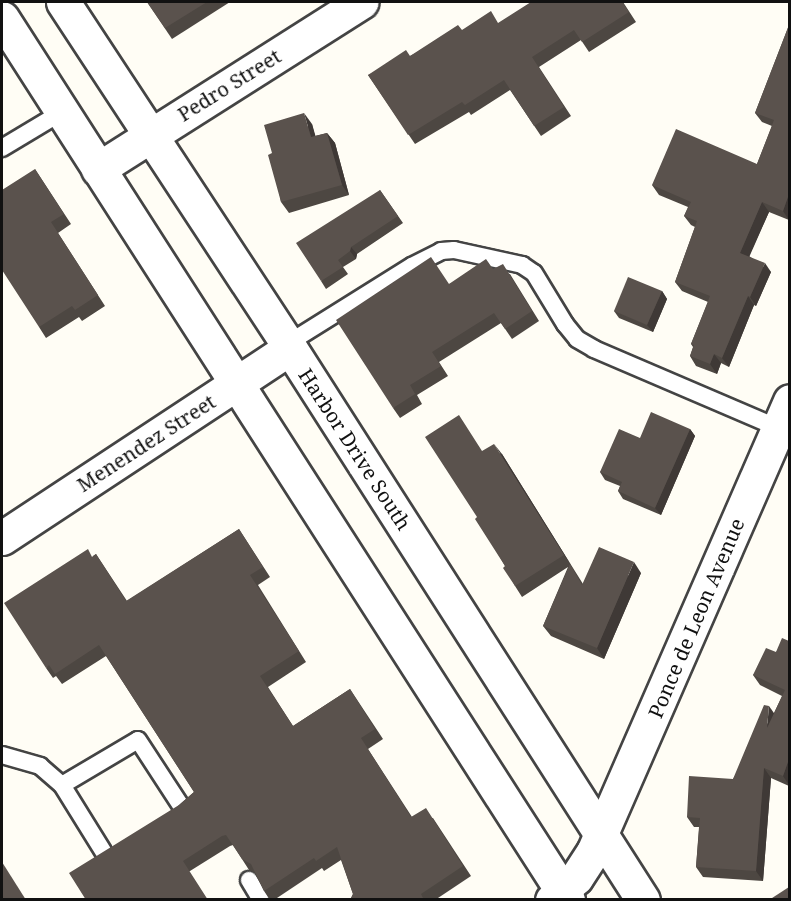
<!DOCTYPE html>
<style>
body{margin:0}
#map{position:relative;width:791px;height:901px;overflow:hidden;background:#fffdf5;font-family:"Noto Serif",serif}
div>[style]{position:absolute}
.roads{filter:drop-shadow(2px 0 #444) drop-shadow(-2px 0 #444) drop-shadow(0 2px #444) drop-shadow(0 -2px #444)}
.service>*{height:16px;margin:-8px;padding:0 8px;transform-origin:8px;border-radius:8px;background:#fff}
.minor>*{height:33px;margin:-16.5px;padding:0 16.5px;transform-origin:16.5px;border-radius:16.5px;background:#fff}
.tertiary>*{height:33px;margin:-16.5px;padding:0 16.5px;transform-origin:16.5px;border-radius:16.5px;background:#fff}
.wall>*{inset:0;background:#4d4742}
.shaded-wall>*{inset:0;background:#3f3936}
.building>*{inset:0;background:#5a524d}
span{translate:-50% -50%;white-space:nowrap;text-align:center;line-height:1.15;-webkit-text-stroke:6px #fff;paint-order:stroke}
.street-label{font-size:20px;color:#111}
.frame{position:absolute;inset:0;border:3px solid #111;pointer-events:none}
</style>
<div id="map">
<div class="roads">
<div class="service">
<div style="left:2px;top:148px;width:70px;rotate:-31deg"></div>
<div style="left:287px;top:344px;width:147px;rotate:-32deg"></div>
<div style="left:412px;top:266px;width:33px;rotate:-27deg"></div>
<div style="left:441px;top:251px;width:13px;rotate:-4deg"></div>
<div style="left:454px;top:250px;width:70px;rotate:12.4deg"></div>
<div style="left:522px;top:265px;width:14px;rotate:34deg"></div>
<div style="left:534px;top:273px;width:60px;rotate:58.7deg"></div>
<div style="left:565px;top:324px;width:19px;rotate:51deg"></div>
<div style="left:577px;top:339px;width:20px;rotate:30deg"></div>
<div style="left:594px;top:349px;width:200px;rotate:23.2deg"></div>
<div style="left:2px;top:755px;width:40px;rotate:16deg"></div>
<div style="left:40px;top:766px;width:29px;rotate:41deg"></div>
<div style="left:62px;top:785px;width:88px;rotate:-30.6deg"></div>
<div style="left:138px;top:740px;width:79px;rotate:56.9deg"></div>
<div style="left:62px;top:785px;width:78px;rotate:58.2deg"></div>
<div style="left:249px;top:880px;width:23px;rotate:59deg"></div>
</div>
<div class="minor">
<div style="left:98px;top:169px;width:312px;rotate:-32.4deg"></div>
<div style="left:2px;top:538px;width:345px;rotate:-33.4deg"></div>
<div style="left:552px;top:900px;width:33px;rotate:-43deg"></div>
<div style="left:576px;top:878px;width:31px;rotate:-57deg"></div>
<div style="left:593px;top:852px;width:492px;rotate:-66.4deg"></div>
</div>
<div class="tertiary">
<div style="left:63px;top:2px;width:414px;rotate:56.7deg"></div>
<div style="left:290px;top:348px;width:655px;rotate:57.4deg"></div>
<div style="left:2px;top:18px;width:1048px;rotate:57.31deg"></div>
</div>
</div>
<div class="wall">
<div style="clip-path:polygon(147px 2px,230px 2px,172px 39px)"></div>
<div style="clip-path:polygon(623px 2px,636px 22px,589px 52px,581px 40px,539px 67px,571px 116px,541px 136px,510px 90px,471px 115px,469px 112px,415px 144px,368px 75px,410px 56px,462px 30px)"></div>
<div style="clip-path:polygon(789px 25px,789px 220px,769px 212px,749px 256px,771px 272px,756px 306px,754px 305px,729px 367px,721px 363px,717px 374px,696px 366px,690px 356px,693px 347px,691px 344px,708px 302px,682px 291px,675px 282px,695px 227px,691px 225px,684px 216px,688px 207px,659px 195px,652px 185px,757px 164px,772px 126px,762px 122px,755px 113px)"></div>
<div style="clip-path:polygon(312px 124px,315px 136px,327px 133px,335px 143px,349px 195px,289px 213px,281px 202px,272px 153px)"></div>
<div style="clip-path:polygon(35px 169px,71px 224px,58px 233px,105px 306px,82px 321px,79px 317px,46px 338px,39px 327px)"></div>
<div style="clip-path:polygon(380px 190px,403px 223px,357px 254px,356px 259px,343px 267px,348px 274px,326px 289px,321px 281px)"></div>
<div style="clip-path:polygon(493px 269px,510px 274px,539px 321px,512px 339px,501px 323px,439px 362px,448px 376px,417px 395px,422px 404px,400px 418px,393px 408px,449px 284px)"></div>
<div style="clip-path:polygon(662px 291px,667px 299px,653px 332px,619px 318px,614px 311px)"></div>
<div style="clip-path:polygon(690px 429px,695px 436px,661px 515px,623px 499px,618px 491px,620px 486px,605px 480px,600px 472px,640px 438px)"></div>
<div style="clip-path:polygon(483px 451px,502px 454px,583px 584px,641px 573px,604px 659px,551px 636px,543px 626px,568px 567px,522px 597px,515px 586px,505px 566px,477px 517px)"></div>
<div style="clip-path:polygon(239px 529px,270px 577px,258px 585px,306px 662px,268px 687px,293px 726px,350px 689px,383px 739px,368px 749px,412px 817px,433px 818px,471px 876px,435px 900px,350px 900px,353px 894px,341px 860px,324px 871px,322px 868px,274px 900px,270px 900px,264px 891px,255px 873px,249px 870px,233px 845px,230px 846px,190px 871px,86px 900px,179px 805px,194px 792px,106px 656px,62px 684px,56px 676px,53px 678px,46px 668px,93px 556px,96px 554px,127px 601px)"></div>
<div style="clip-path:polygon(789px 641px,789px 786px,771px 778px,763px 881px,703px 877px,696px 867px,699px 827px,694px 827px,687px 817px,733px 779px,774px 713px,782px 696px,760px 685px,753px 675px,776px 652px)"></div>
</div>
<div class="shaded-wall">
<div style="clip-path:polygon(304px 113px,312px 124px,319px 148px,311px 137px)"></div>
<div style="clip-path:polygon(327px 133px,335px 143px,349px 195px,342px 185px)"></div>
<div style="clip-path:polygon(789px 194px,789px 220px,783px 211px)"></div>
<div style="clip-path:polygon(762px 202px,769px 212px,747px 262px,740px 253px)"></div>
<div style="clip-path:polygon(351px 247px,357px 254px,356px 259px,350px 251px)"></div>
<div style="clip-path:polygon(765px 263px,771px 272px,756px 306px,750px 297px)"></div>
<div style="clip-path:polygon(662px 291px,667px 299px,653px 332px,647px 325px)"></div>
<div style="clip-path:polygon(748px 296px,754px 305px,729px 367px,722px 358px)"></div>
<div style="clip-path:polygon(714px 354px,721px 363px,717px 374px,710px 364px)"></div>
<div style="clip-path:polygon(690px 429px,695px 436px,661px 515px,655px 508px)"></div>
<div style="clip-path:polygon(494px 444px,502px 454px,571px 565px,564px 555px)"></div>
<div style="clip-path:polygon(634px 562px,641px 573px,604px 659px,597px 648px)"></div>
<div style="clip-path:polygon(769px 706px,776px 716px,767px 728px)"></div>
<div style="clip-path:polygon(789px 759px,789px 785px,783px 776px)"></div>
<div style="clip-path:polygon(764px 768px,771px 778px,763px 881px,756px 871px)"></div>
</div>
<div class="building">
<div style="clip-path:polygon(147px 2px,207px 2px,165px 28px)"></div>
<div style="clip-path:polygon(531px 2px,622px 2px,629px 12px,582px 42px,574px 30px,532px 57px,564px 107px,534px 126px,504px 80px,465px 105px,462px 102px,408px 135px,368px 75px,406px 50px,410px 56px,458px 25px,462px 30px,491px 11px,498px 23px)"></div>
<div style="clip-path:polygon(789px 25px,789px 194px,783px 211px,762px 202px,740px 253px,765px 263px,750px 297px,748px 296px,722px 358px,714px 354px,710px 364px,690px 356px,694px 345px,691px 344px,710px 296px,675px 282px,697px 221px,684px 216px,691px 202px,652px 185px,676px 129px,757px 164px,774px 120px,755px 113px)"></div>
<div style="clip-path:polygon(304px 113px,311px 137px,327px 133px,342px 185px,281px 202px,268px 155px,272px 153px,264px 125px)"></div>
<div style="clip-path:polygon(35px 169px,64px 214px,51px 222px,98px 295px,75px 310px,72px 306px,39px 327px,2px 270px,2px 190px)"></div>
<div style="clip-path:polygon(380px 190px,398px 216px,351px 247px,350px 251px,338px 260px,343px 267px,321px 281px,296px 243px)"></div>
<div style="clip-path:polygon(431px 257px,449px 284px,486px 259px,493px 269px,503px 264px,532px 311px,505px 329px,494px 313px,432px 352px,441px 366px,410px 385px,415px 394px,393px 408px,336px 320px)"></div>
<div style="clip-path:polygon(628px 277px,662px 291px,647px 325px,614px 311px)"></div>
<div style="clip-path:polygon(651px 412px,690px 429px,655px 508px,618px 491px,622px 482px,600px 472px,619px 429px,640px 438px)"></div>
<div style="clip-path:polygon(459px 415px,482px 451px,494px 444px,564px 555px,515px 586px,503px 568px,505px 566px,475px 519px,477px 517px,425px 437px)"></div>
<div style="clip-path:polygon(239px 529px,263px 567px,250px 575px,299px 651px,260px 676px,293px 726px,350px 689px,375px 729px,361px 738px,411px 817px,426px 808px,463px 866px,421px 894px,424px 900px,350px 900px,353px 894px,337px 847px,316px 861px,314px 858px,264px 891px,251px 864px,242px 859px,226px 835px,222px 836px,183px 861px,208px 900px,86px 900px,69px 873px,179px 805px,194px 792px,99px 645px,55px 674px,49px 665px,46px 668px,4px 603px,88px 549px,92px 557px,96px 554px,126px 601px)"></div>
<div style="clip-path:polygon(599px 547px,634px 562px,597px 648px,543px 626px,570px 564px,582px 585px)"></div>
<div style="clip-path:polygon(782px 638px,789px 641px,789px 759px,783px 776px,764px 768px,756px 871px,696px 867px,700px 818px,687px 817px,689px 776px,733px 779px,764px 705px,769px 706px,767px 728px,785px 690px,753px 675px,766px 648px,776px 652px)"></div>
<div style="clip-path:polygon(2px 862px,26px 900px,2px 900px)"></div>
<div style="clip-path:polygon(789px 887px,789px 900px,769px 900px)"></div>
</div>
<div class="street-label">
<span style="left:229px;top:85px;rotate:-32deg">Pedro Street</span>
<span style="left:146px;top:443px;rotate:-33deg">Menendez Street</span>
<span style="left:355px;top:449px;rotate:57deg">Harbor Drive South</span>
<span style="left:696px;top:618px;rotate:-67deg">Ponce de Leon Avenue</span>
</div>
<div class="frame"></div>
</div>
